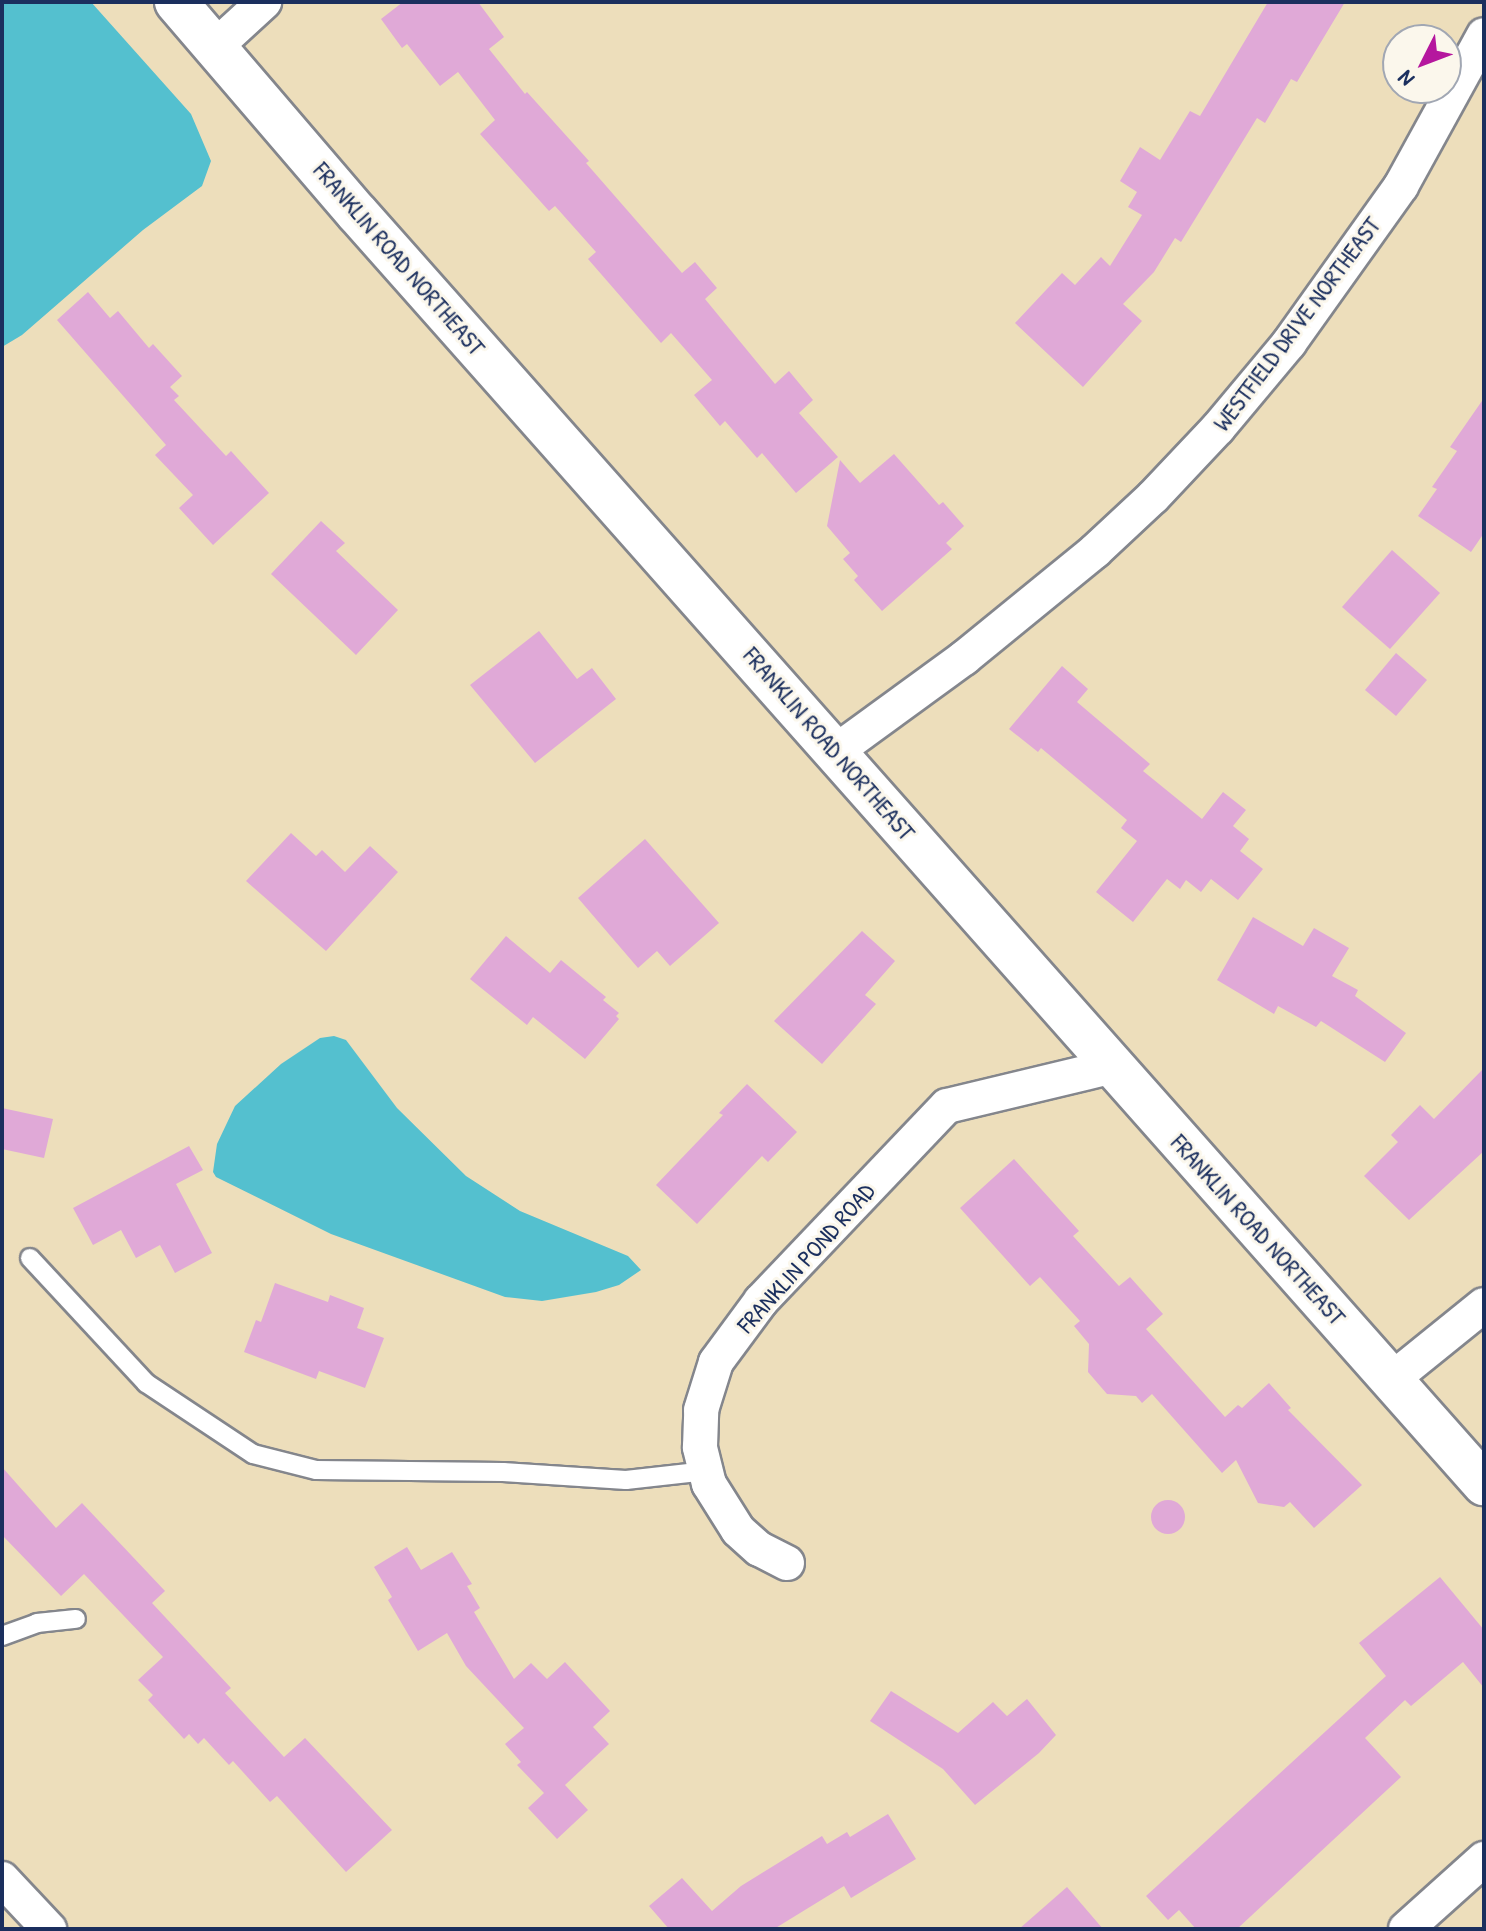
<!DOCTYPE html>
<style>
body{margin:0}
#map{position:relative;width:1486px;height:1931px;overflow:hidden;background:#eddebb;font-family:"Patrick Hand",sans-serif}
div>[style]{position:absolute}
.water>*{inset:0;background:#54c0cf}
.building>*{inset:0;background:#e0a9d7}
.round{border-radius:50%}
.roads{filter:drop-shadow(2px 0 #84868c) drop-shadow(-2px 0 #84868c) drop-shadow(0 2px #84868c) drop-shadow(0 -2px #84868c)}
.service>*{height:18px;margin:-9px;padding:0 9px;transform-origin:9px;border-radius:9px;background:#fff}
.minor>*{height:34px;margin:-17px;padding:0 17px;transform-origin:17px;border-radius:17px;background:#fff}
.tertiary>*{height:42px;margin:-21px;padding:0 21px;transform-origin:21px;border-radius:21px;background:#fff}
span{translate:-50% -50%;white-space:nowrap;text-align:center;line-height:1.15;-webkit-text-stroke:6px #fbf7ec;paint-order:stroke}
.street-label{font-size:24px;color:#1b2f5e}
.frame{position:absolute;inset:0;border:4px solid #1b2f5e;pointer-events:none}
.north{position:absolute;left:1382px;top:24px;width:80px;height:80px;box-sizing:border-box;background:#fbf7ec;border:2px solid #a1a7b3;border-radius:50%;rotate:228deg;font-size:22px;font-weight:700;line-height:32px;text-align:center;color:#1b2f5e}
.north::after{content:'';display:block;margin:auto;width:28px;height:36px;background:#b5179e;clip-path:polygon(50% 0,100% 100%,50% 72%,0 100%)}
</style>
<div id="map">
<div class="water">
<div style="clip-path:polygon(2px 2px,91px 2px,191px 114px,211px 161px,202px 186px,143px 230px,22px 335px,2px 347px)"></div>
<div style="clip-path:polygon(334px 1036px,346px 1040px,397px 1108px,466px 1176px,520px 1211px,628px 1256px,641px 1270px,619px 1285px,596px 1292px,542px 1301px,505px 1297px,331px 1234px,216px 1177px,213px 1172px,217px 1144px,235px 1106px,281px 1064px,320px 1038px)"></div>
</div>
<div class="building">
<div style="clip-path:polygon(403px 2px,478px 2px,504px 37px,489px 49px,525px 94px,527px 92px,589px 161px,586px 163px,682px 273px,695px 262px,717px 288px,705px 299px,775px 384px,789px 371px,813px 400px,799px 413px,838px 457px,796px 493px,762px 453px,757px 458px,725px 421px,720px 426px,694px 395px,712px 380px,671px 333px,661px 343px,588px 259px,596px 252px,555px 206px,549px 211px,480px 134px,495px 120px,458px 72px,440px 86px,407px 44px,402px 48px,381px 19px)"></div>
<div style="clip-path:polygon(1268px 2px,1345px 2px,1297px 82px,1291px 79px,1265px 123px,1257px 118px,1181px 242px,1175px 238px,1154px 272px,1123px 304px,1142px 321px,1083px 387px,1015px 323px,1062px 273px,1075px 285px,1101px 257px,1110px 266px,1142px 215px,1128px 207px,1137px 192px,1120px 181px,1140px 147px,1160px 160px,1190px 111px,1200px 116px)"></div>
<div style="clip-path:polygon(88px 292px,110px 318px,118px 311px,149px 348px,153px 344px,182px 376px,170px 387px,179px 396px,174px 400px,226px 456px,231px 451px,269px 493px,213px 545px,179px 508px,193px 495px,155px 455px,166px 445px,57px 320px)"></div>
<div style="clip-path:polygon(1484px 398px,1484px 533px,1471px 552px,1418px 516px,1437px 489px,1432px 487px,1457px 451px,1450px 447px)"></div>
<div style="clip-path:polygon(894px 454px,939px 505px,943px 502px,964px 526px,946px 543px,952px 549px,882px 611px,854px 580px,858px 576px,843px 559px,850px 553px,827px 526px,840px 460px,860px 483px)"></div>
<div style="clip-path:polygon(321px 521px,345px 543px,336px 551px,398px 610px,356px 655px,271px 574px)"></div>
<div style="clip-path:polygon(1392px 550px,1440px 593px,1390px 649px,1342px 607px)"></div>
<div style="clip-path:polygon(539px 631px,577px 679px,592px 668px,616px 699px,535px 763px,470px 685px)"></div>
<div style="clip-path:polygon(1396px 653px,1427px 680px,1396px 716px,1365px 690px)"></div>
<div style="clip-path:polygon(1062px 666px,1088px 689px,1077px 702px,1150px 764px,1143px 771px,1202px 819px,1223px 792px,1246px 810px,1233px 826px,1249px 839px,1240px 851px,1263px 869px,1238px 900px,1211px 879px,1201px 892px,1186px 880px,1180px 889px,1167px 879px,1133px 922px,1096px 892px,1137px 841px,1121px 828px,1127px 820px,1041px 748px,1038px 752px,1009px 729px)"></div>
<div style="clip-path:polygon(291px 833px,316px 856px,322px 850px,345px 872px,370px 846px,398px 872px,326px 951px,246px 881px)"></div>
<div style="clip-path:polygon(645px 839px,719px 923px,670px 966px,657px 951px,638px 968px,578px 898px)"></div>
<div style="clip-path:polygon(1253px 917px,1303px 946px,1314px 928px,1349px 948px,1332px 976px,1358px 990px,1355px 996px,1406px 1033px,1385px 1062px,1321px 1021px,1316px 1027px,1278px 1006px,1274px 1014px,1217px 980px)"></div>
<div style="clip-path:polygon(862px 931px,895px 961px,865px 995px,876px 1004px,822px 1064px,774px 1021px)"></div>
<div style="clip-path:polygon(506px 936px,550px 973px,561px 960px,606px 997px,603px 1000px,619px 1013px,616px 1016px,619px 1019px,585px 1059px,533px 1017px,527px 1025px,470px 979px)"></div>
<div style="clip-path:polygon(1484px 1068px,1484px 1151px,1409px 1220px,1364px 1176px,1398px 1142px,1391px 1135px,1420px 1105px,1434px 1119px)"></div>
<div style="clip-path:polygon(747px 1084px,797px 1132px,768px 1162px,762px 1156px,697px 1224px,656px 1185px,723px 1115px,719px 1113px)"></div>
<div style="clip-path:polygon(2px 1108px,53px 1119px,44px 1158px,2px 1149px)"></div>
<div style="clip-path:polygon(189px 1146px,203px 1170px,176px 1184px,212px 1253px,175px 1273px,160px 1245px,136px 1258px,121px 1230px,93px 1245px,73px 1208px)"></div>
<div style="clip-path:polygon(1014px 1159px,1079px 1231px,1073px 1236px,1119px 1286px,1130px 1277px,1163px 1314px,1146px 1329px,1225px 1417px,1238px 1405px,1242px 1408px,1269px 1383px,1291px 1408px,1288px 1410px,1362px 1485px,1314px 1528px,1290px 1502px,1284px 1507px,1258px 1503px,1236px 1460px,1222px 1473px,1152px 1394px,1142px 1403px,1136px 1396px,1107px 1394px,1088px 1372px,1089px 1344px,1074px 1326px,1080px 1321px,1040px 1277px,1030px 1286px,960px 1208px)"></div>
<div style="clip-path:polygon(275px 1283px,328px 1302px,330px 1295px,364px 1308px,357px 1328px,384px 1338px,365px 1388px,319px 1371px,316px 1379px,244px 1352px,256px 1320px,261px 1322px)"></div>
<div style="clip-path:polygon(2px 1467px,56px 1528px,82px 1503px,165px 1591px,152px 1603px,231px 1688px,225px 1693px,284px 1757px,305px 1738px,392px 1830px,346px 1872px,277px 1796px,270px 1802px,233px 1761px,229px 1765px,204px 1738px,198px 1744px,189px 1734px,184px 1739px,148px 1700px,153px 1695px,138px 1680px,163px 1657px,84px 1574px,61px 1596px,2px 1535px)"></div>
<div class="round" style="left:1151px;top:1500px;width:34px;height:34px"></div>
<div style="clip-path:polygon(407px 1547px,421px 1570px,452px 1552px,472px 1584px,467px 1586px,480px 1608px,474px 1612px,514px 1679px,531px 1663px,547px 1679px,565px 1662px,610px 1711px,593px 1727px,609px 1744px,565px 1785px,588px 1810px,557px 1839px,528px 1808px,544px 1793px,517px 1765px,521px 1762px,505px 1744px,524px 1728px,466px 1666px,447px 1633px,418px 1651px,388px 1600px,392px 1597px,374px 1567px)"></div>
<div style="clip-path:polygon(1440px 1577px,1484px 1630px,1484px 1688px,1463px 1662px,1411px 1706px,1405px 1700px,1365px 1738px,1401px 1777px,1237px 1929px,1196px 1929px,1179px 1910px,1168px 1920px,1146px 1896px,1386px 1676px,1359px 1643px)"></div>
<div style="clip-path:polygon(891px 1691px,958px 1733px,993px 1702px,1007px 1716px,1027px 1699px,1056px 1735px,1039px 1753px,975px 1805px,943px 1769px,870px 1721px)"></div>
<div style="clip-path:polygon(888px 1814px,916px 1859px,851px 1898px,844px 1886px,774px 1929px,669px 1929px,649px 1906px,682px 1878px,712px 1911px,741px 1886px,822px 1836px,827px 1844px,847px 1832px,850px 1837px)"></div>
<div style="clip-path:polygon(1067px 1887px,1103px 1929px,1019px 1929px)"></div>
</div>
<div class="roads">
<div class="service">
<div style="left:30px;top:1258px;width:171px;rotate:47.1deg"></div>
<div style="left:146px;top:1383px;width:128px;rotate:33.6deg"></div>
<div style="left:253px;top:1454px;width:65px;rotate:14.3deg"></div>
<div style="left:316px;top:1470px;width:187px;rotate:0.6deg"></div>
<div style="left:503px;top:1472px;width:123px;rotate:3.7deg"></div>
<div style="left:626px;top:1480px;width:81px;rotate:-6.4deg"></div>
<div style="left:2px;top:1636px;width:37px;rotate:-20deg"></div>
<div style="left:37px;top:1623px;width:39px;rotate:-6deg"></div>
</div>
<div class="minor">
<div style="left:215px;top:47px;width:67px;rotate:-42.6deg"></div>
<div style="left:835px;top:752px;width:160px;rotate:-36.1deg"></div>
<div style="left:964px;top:658px;width:169px;rotate:-39.2deg"></div>
<div style="left:1095px;top:551px;width:79px;rotate:-43deg"></div>
<div style="left:1153px;top:497px;width:95px;rotate:-46.7deg"></div>
<div style="left:1218px;top:428px;width:111px;rotate:-50.1deg"></div>
<div style="left:1289px;top:343px;width:193px;rotate:-54.5deg"></div>
<div style="left:1401px;top:186px;width:172px;rotate:-61.2deg"></div>
<div style="left:1391px;top:1380px;width:119px;rotate:-38.9deg"></div>
<div style="left:787px;top:1563px;width:31px;rotate:-153deg"></div>
<div style="left:759px;top:1549px;width:28px;rotate:-138deg"></div>
<div style="left:738px;top:1530px;width:54px;rotate:-122.2deg"></div>
<div style="left:709px;top:1484px;width:38px;rotate:-104deg"></div>
<div style="left:700px;top:1447px;width:37px;rotate:-88deg"></div>
<div style="left:701px;top:1410px;width:50px;rotate:-72.6deg"></div>
<div style="left:716px;top:1362px;width:76px;rotate:-53.6deg"></div>
<div style="left:761px;top:1301px;width:269px;rotate:-46.4deg"></div>
<div style="left:947px;top:1106px;width:171px;rotate:-13.5deg"></div>
<div style="left:2px;top:1879px;width:69px;rotate:46.8deg"></div>
<div style="left:1406px;top:1929px;width:105px;rotate:-41.9deg"></div>
</div>
<div class="tertiary">
<div style="left:176px;top:2px;width:278px;rotate:49.4deg"></div>
<div style="left:357px;top:213px;width:1699px;rotate:48.44deg"></div>
</div>
</div>
<div class="street-label">
<span style="left:399px;top:259px;rotate:49deg">FRANKLIN ROAD NORTHEAST</span>
<span style="left:1297px;top:324px;rotate:-53deg">WESTFIELD DRIVE NORTHEAST</span>
<span style="left:829px;top:744px;rotate:49deg">FRANKLIN ROAD NORTHEAST</span>
<span style="left:1258px;top:1230px;rotate:48deg">FRANKLIN ROAD NORTHEAST</span>
<span style="left:806px;top:1258px;rotate:-48deg">FRANKLIN POND ROAD</span>
</div>
<div class="frame"></div>
<div class="north">N</div>
</div>
